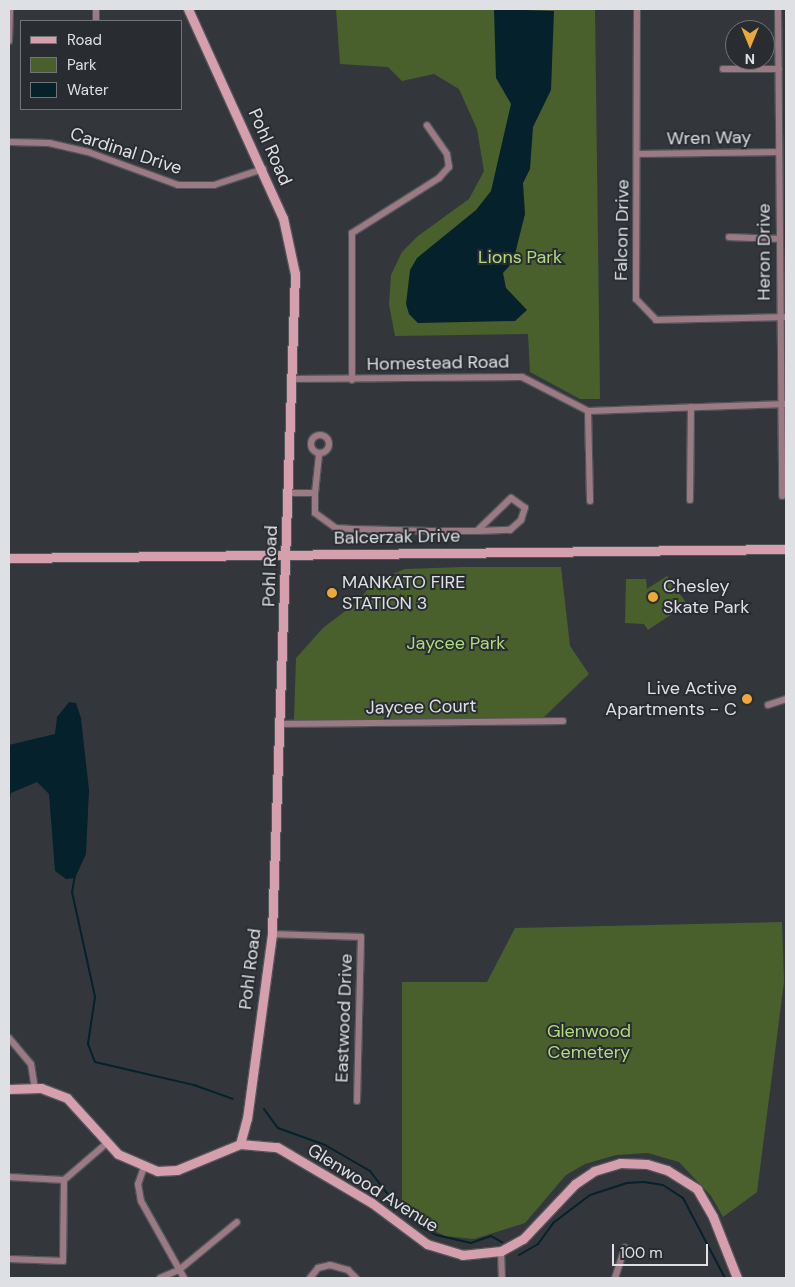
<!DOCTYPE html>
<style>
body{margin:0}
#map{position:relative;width:795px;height:1287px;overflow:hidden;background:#33373c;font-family:"DM Sans",sans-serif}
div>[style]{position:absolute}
.green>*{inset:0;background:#49602c}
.water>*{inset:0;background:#04212c}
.stream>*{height:2px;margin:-1px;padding:0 1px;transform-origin:1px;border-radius:1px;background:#04212c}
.roads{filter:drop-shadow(1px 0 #52555a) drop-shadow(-1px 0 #52555a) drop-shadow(0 1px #52555a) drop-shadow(0 -1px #52555a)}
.street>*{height:6px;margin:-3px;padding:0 3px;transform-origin:3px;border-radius:3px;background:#9c7a83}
.street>.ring{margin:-3px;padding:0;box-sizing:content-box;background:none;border:6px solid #9c7a83;border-radius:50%}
.secondary>*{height:9px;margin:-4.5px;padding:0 4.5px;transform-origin:4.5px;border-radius:4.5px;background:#d69fae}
.dots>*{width:14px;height:14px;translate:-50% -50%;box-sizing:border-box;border:2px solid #292d32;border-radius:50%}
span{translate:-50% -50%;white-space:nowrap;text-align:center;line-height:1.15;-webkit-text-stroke:4px #292d32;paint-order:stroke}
.street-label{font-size:18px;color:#dee0e3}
.park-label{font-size:18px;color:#b1dc7e}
.poi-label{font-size:18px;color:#dee0e3}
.left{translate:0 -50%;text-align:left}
.right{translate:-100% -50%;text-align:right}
.frame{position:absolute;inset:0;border:10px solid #dee0e3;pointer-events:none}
.legend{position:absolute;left:20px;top:20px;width:162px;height:90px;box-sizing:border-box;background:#292d32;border:1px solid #717579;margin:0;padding:6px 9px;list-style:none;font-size:15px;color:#dee0e3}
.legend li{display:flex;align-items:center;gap:10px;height:25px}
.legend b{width:25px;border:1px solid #717579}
.north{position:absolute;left:725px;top:20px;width:50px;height:50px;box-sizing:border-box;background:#292d32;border:1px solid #717579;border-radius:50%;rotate:180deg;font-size:14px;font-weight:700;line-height:20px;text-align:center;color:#dee0e3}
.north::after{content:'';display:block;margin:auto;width:18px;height:22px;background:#eda83b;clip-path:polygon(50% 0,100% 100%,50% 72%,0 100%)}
.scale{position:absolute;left:612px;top:1244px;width:96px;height:22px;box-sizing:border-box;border:2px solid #dee0e3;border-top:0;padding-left:6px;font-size:15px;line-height:18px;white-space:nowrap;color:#dee0e3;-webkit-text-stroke:4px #292d32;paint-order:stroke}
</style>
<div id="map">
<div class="green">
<div style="clip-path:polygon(336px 9px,595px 9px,600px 399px,580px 399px,530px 372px,528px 334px,395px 336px,389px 304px,391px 275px,402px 252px,418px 236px,469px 199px,484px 171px,477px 129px,459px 89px,434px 74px,402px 81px,388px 67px,340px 64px)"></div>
<div style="clip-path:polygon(463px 567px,561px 567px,570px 646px,589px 674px,544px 717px,294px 720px,296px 658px,323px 628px,357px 602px,375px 581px,405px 569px)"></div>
<div style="clip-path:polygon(667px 576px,687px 604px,648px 630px,644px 624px,625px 623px,626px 579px,646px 579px,647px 589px)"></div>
<div style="clip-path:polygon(782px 922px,784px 982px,757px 1192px,723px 1217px,711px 1196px,679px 1162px,648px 1153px,616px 1155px,585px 1164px,566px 1175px,525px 1223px,474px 1239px,445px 1236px,425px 1226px,402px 1205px,402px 982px,487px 982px,515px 928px)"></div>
</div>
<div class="water">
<div style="clip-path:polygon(494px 9px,554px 11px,551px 90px,533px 127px,530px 169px,523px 183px,525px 214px,513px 262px,503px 273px,506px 288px,527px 310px,515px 321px,418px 323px,409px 314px,406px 304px,410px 270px,417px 258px,476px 210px,491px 191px,511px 104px,496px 78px)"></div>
<div style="clip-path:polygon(69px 702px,76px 703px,81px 718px,89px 790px,86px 854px,75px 878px,66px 879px,55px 871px,49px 794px,37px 782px,11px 793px,9px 802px,9px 745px,55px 734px,57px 717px)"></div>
</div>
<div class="stream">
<div style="left:75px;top:875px;width:17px;rotate:100deg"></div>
<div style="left:72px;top:892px;width:107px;rotate:77.6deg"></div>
<div style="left:95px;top:997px;width:48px;rotate:98.5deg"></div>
<div style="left:88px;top:1044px;width:19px;rotate:69deg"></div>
<div style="left:95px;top:1062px;width:102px;rotate:13.1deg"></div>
<div style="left:194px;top:1085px;width:41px;rotate:19.7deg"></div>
<div style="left:264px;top:1109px;width:24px;rotate:54deg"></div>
<div style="left:278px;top:1128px;width:50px;rotate:19.9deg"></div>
<div style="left:325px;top:1145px;width:52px;rotate:30deg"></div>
<div style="left:370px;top:1171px;width:43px;rotate:52.6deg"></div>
<div style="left:396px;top:1205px;width:33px;rotate:41deg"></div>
<div style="left:421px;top:1227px;width:17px;rotate:28deg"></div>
<div style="left:436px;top:1235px;width:36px;rotate:13deg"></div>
<div style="left:471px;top:1243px;width:21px;rotate:-19deg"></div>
<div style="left:491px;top:1236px;width:13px;rotate:29deg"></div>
<div style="left:519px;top:1255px;width:22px;rotate:-30deg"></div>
<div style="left:538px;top:1244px;width:26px;rotate:-54deg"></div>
<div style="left:553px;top:1223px;width:46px;rotate:-37.1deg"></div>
<div style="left:590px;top:1195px;width:38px;rotate:-18deg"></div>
<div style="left:626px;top:1183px;width:18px;rotate:-3deg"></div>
<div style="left:644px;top:1182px;width:19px;rotate:9deg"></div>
<div style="left:663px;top:1185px;width:24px;rotate:33deg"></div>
<div style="left:683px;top:1198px;width:90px;rotate:62.3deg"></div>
</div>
<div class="roads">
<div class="street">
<div style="left:637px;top:9px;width:290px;rotate:90.2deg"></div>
<div style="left:636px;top:299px;width:29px;rotate:46deg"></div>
<div style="left:656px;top:320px;width:130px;rotate:-1.3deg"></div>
<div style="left:778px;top:9px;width:487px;rotate:89.5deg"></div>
<div style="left:96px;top:21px;width:12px;rotate:-90deg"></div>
<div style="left:9px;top:41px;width:32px;rotate:-88deg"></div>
<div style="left:723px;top:69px;width:56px"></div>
<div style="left:9px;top:142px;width:40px;rotate:1.4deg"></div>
<div style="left:49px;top:143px;width:40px;rotate:13deg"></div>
<div style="left:88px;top:152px;width:96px;rotate:20.1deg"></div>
<div style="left:178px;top:185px;width:36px"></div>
<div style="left:214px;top:185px;width:52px;rotate:-18.1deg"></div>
<div style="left:638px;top:154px;width:141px;rotate:-0.8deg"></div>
<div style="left:729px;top:237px;width:51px;rotate:2.2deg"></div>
<div style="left:291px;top:379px;width:231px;rotate:-0.5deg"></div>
<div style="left:522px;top:377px;width:74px;rotate:27.3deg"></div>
<div style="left:588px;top:411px;width:198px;rotate:-2deg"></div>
<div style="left:352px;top:380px;width:147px;rotate:-90deg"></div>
<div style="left:352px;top:233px;width:103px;rotate:-32.3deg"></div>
<div style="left:439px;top:178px;width:15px;rotate:-48deg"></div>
<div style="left:449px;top:167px;width:13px;rotate:-99deg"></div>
<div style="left:447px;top:154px;width:35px;rotate:-125deg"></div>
<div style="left:588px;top:411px;width:90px;rotate:88.7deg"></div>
<div class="ring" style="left:311px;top:435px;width:12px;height:12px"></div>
<div style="left:289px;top:493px;width:26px"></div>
<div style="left:315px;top:493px;width:20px;rotate:90deg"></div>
<div style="left:315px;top:513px;width:26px;rotate:36deg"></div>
<div style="left:336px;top:528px;width:17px;rotate:3deg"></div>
<div style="left:353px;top:529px;width:77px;rotate:1.5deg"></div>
<div style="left:430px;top:531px;width:47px"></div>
<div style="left:477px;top:531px;width:33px;rotate:-2deg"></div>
<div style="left:510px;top:530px;width:15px;rotate:-42deg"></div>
<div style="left:521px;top:520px;width:13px;rotate:-72deg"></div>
<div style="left:525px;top:508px;width:17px;rotate:-144deg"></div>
<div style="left:511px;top:498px;width:47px;rotate:135.9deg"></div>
<div style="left:315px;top:493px;width:39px;rotate:-84deg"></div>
<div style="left:690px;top:500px;width:93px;rotate:-89.4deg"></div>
<div style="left:768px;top:705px;width:19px;rotate:-18deg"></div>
<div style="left:280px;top:724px;width:283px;rotate:-0.6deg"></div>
<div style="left:272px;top:934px;width:89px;rotate:1.9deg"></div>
<div style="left:361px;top:937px;width:164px;rotate:91.4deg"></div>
<div style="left:9px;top:1038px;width:34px;rotate:50deg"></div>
<div style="left:31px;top:1064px;width:25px;rotate:81deg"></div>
<div style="left:144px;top:1167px;width:18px;rotate:109deg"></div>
<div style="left:138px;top:1184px;width:17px;rotate:80deg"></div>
<div style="left:141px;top:1201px;width:88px;rotate:60.8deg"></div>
<div style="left:9px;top:1177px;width:55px;rotate:3.1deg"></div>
<div style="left:64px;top:1180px;width:57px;rotate:-40.7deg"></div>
<div style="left:501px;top:1251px;width:27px;rotate:88deg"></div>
<div style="left:9px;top:1259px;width:54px;rotate:2.1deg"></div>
<div style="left:63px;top:1261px;width:81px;rotate:-89.3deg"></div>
<div style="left:160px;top:1278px;width:21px;rotate:-23deg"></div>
<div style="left:179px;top:1270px;width:75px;rotate:-39.6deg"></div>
<div style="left:310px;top:1278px;width:13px;rotate:-51deg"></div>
<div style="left:318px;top:1268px;width:12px;rotate:-14deg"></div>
<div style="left:330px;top:1265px;width:19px;rotate:16deg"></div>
<div style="left:348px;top:1270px;width:11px;rotate:45deg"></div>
<div style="left:615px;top:1278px;width:32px;rotate:-72deg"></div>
</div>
<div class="secondary">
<div style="left:188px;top:9px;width:230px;rotate:65.6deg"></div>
<div style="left:283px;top:218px;width:57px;rotate:77.9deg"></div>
<div style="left:295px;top:274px;width:660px;rotate:92deg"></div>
<div style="left:272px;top:934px;width:186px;rotate:97.7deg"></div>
<div style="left:247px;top:1118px;width:27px;rotate:105deg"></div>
<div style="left:9px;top:558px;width:777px;rotate:-0.66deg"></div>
<div style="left:9px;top:1089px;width:32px;rotate:-2deg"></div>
<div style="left:41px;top:1088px;width:28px;rotate:21deg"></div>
<div style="left:67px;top:1098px;width:76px;rotate:47.7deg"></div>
<div style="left:118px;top:1154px;width:43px;rotate:23.6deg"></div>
<div style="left:157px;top:1171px;width:20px;rotate:-3deg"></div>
<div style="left:177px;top:1170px;width:68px;rotate:-22.4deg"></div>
<div style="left:240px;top:1144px;width:37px;rotate:5deg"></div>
<div style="left:277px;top:1147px;width:110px;rotate:30.5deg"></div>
<div style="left:372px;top:1203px;width:69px;rotate:36.7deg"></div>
<div style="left:427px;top:1244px;width:37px;rotate:17deg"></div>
<div style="left:462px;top:1255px;width:39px;rotate:-6deg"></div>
<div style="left:501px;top:1251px;width:25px;rotate:-29deg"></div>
<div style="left:523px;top:1239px;width:76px;rotate:-46.6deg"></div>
<div style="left:575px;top:1184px;width:23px;rotate:-34deg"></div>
<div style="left:594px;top:1171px;width:27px;rotate:-17deg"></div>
<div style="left:620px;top:1163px;width:27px;rotate:2deg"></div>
<div style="left:647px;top:1164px;width:21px;rotate:17deg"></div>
<div style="left:667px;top:1170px;width:36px;rotate:32deg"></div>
<div style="left:697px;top:1189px;width:32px;rotate:60deg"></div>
<div style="left:713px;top:1217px;width:66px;rotate:68.5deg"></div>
</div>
</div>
<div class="dots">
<div style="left:332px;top:593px;background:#eda83b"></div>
<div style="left:653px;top:597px;background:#eda83b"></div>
<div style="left:747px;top:699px;background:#eda83b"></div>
</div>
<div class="street-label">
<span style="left:709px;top:138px;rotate:-1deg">Wren Way</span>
<span style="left:270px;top:147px;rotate:66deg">Pohl Road</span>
<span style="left:126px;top:151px;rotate:18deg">Cardinal Drive</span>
<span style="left:622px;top:230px;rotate:-89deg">Falcon Drive</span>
<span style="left:764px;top:252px;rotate:-90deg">Heron Drive</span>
<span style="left:438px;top:363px;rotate:-1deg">Homestead Road</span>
<span style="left:397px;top:537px;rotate:-1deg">Balcerzak Drive</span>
<span style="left:270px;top:566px;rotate:-88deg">Pohl Road</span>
<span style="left:421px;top:707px;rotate:-1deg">Jaycee Court</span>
<span style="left:250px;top:969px;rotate:-83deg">Pohl Road</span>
<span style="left:344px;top:1018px;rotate:-88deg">Eastwood Drive</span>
<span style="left:373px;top:1188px;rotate:32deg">Glenwood Avenue</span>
</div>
<div class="park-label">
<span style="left:520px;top:257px">Lions Park</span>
<span style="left:456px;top:643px">Jaycee Park</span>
<span style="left:589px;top:1042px">Glenwood<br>Cemetery</span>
</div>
<div class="poi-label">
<span class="left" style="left:342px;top:593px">MANKATO FIRE<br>STATION 3</span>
<span class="left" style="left:663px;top:597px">Chesley<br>Skate Park</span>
<span class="right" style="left:737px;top:699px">Live Active<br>Apartments - C</span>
</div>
<div class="frame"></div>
<ul class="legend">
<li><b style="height:6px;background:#d69fae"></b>Road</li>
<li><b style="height:14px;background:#49602c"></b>Park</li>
<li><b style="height:14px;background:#04212c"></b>Water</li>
</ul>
<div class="north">N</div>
<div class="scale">100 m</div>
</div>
